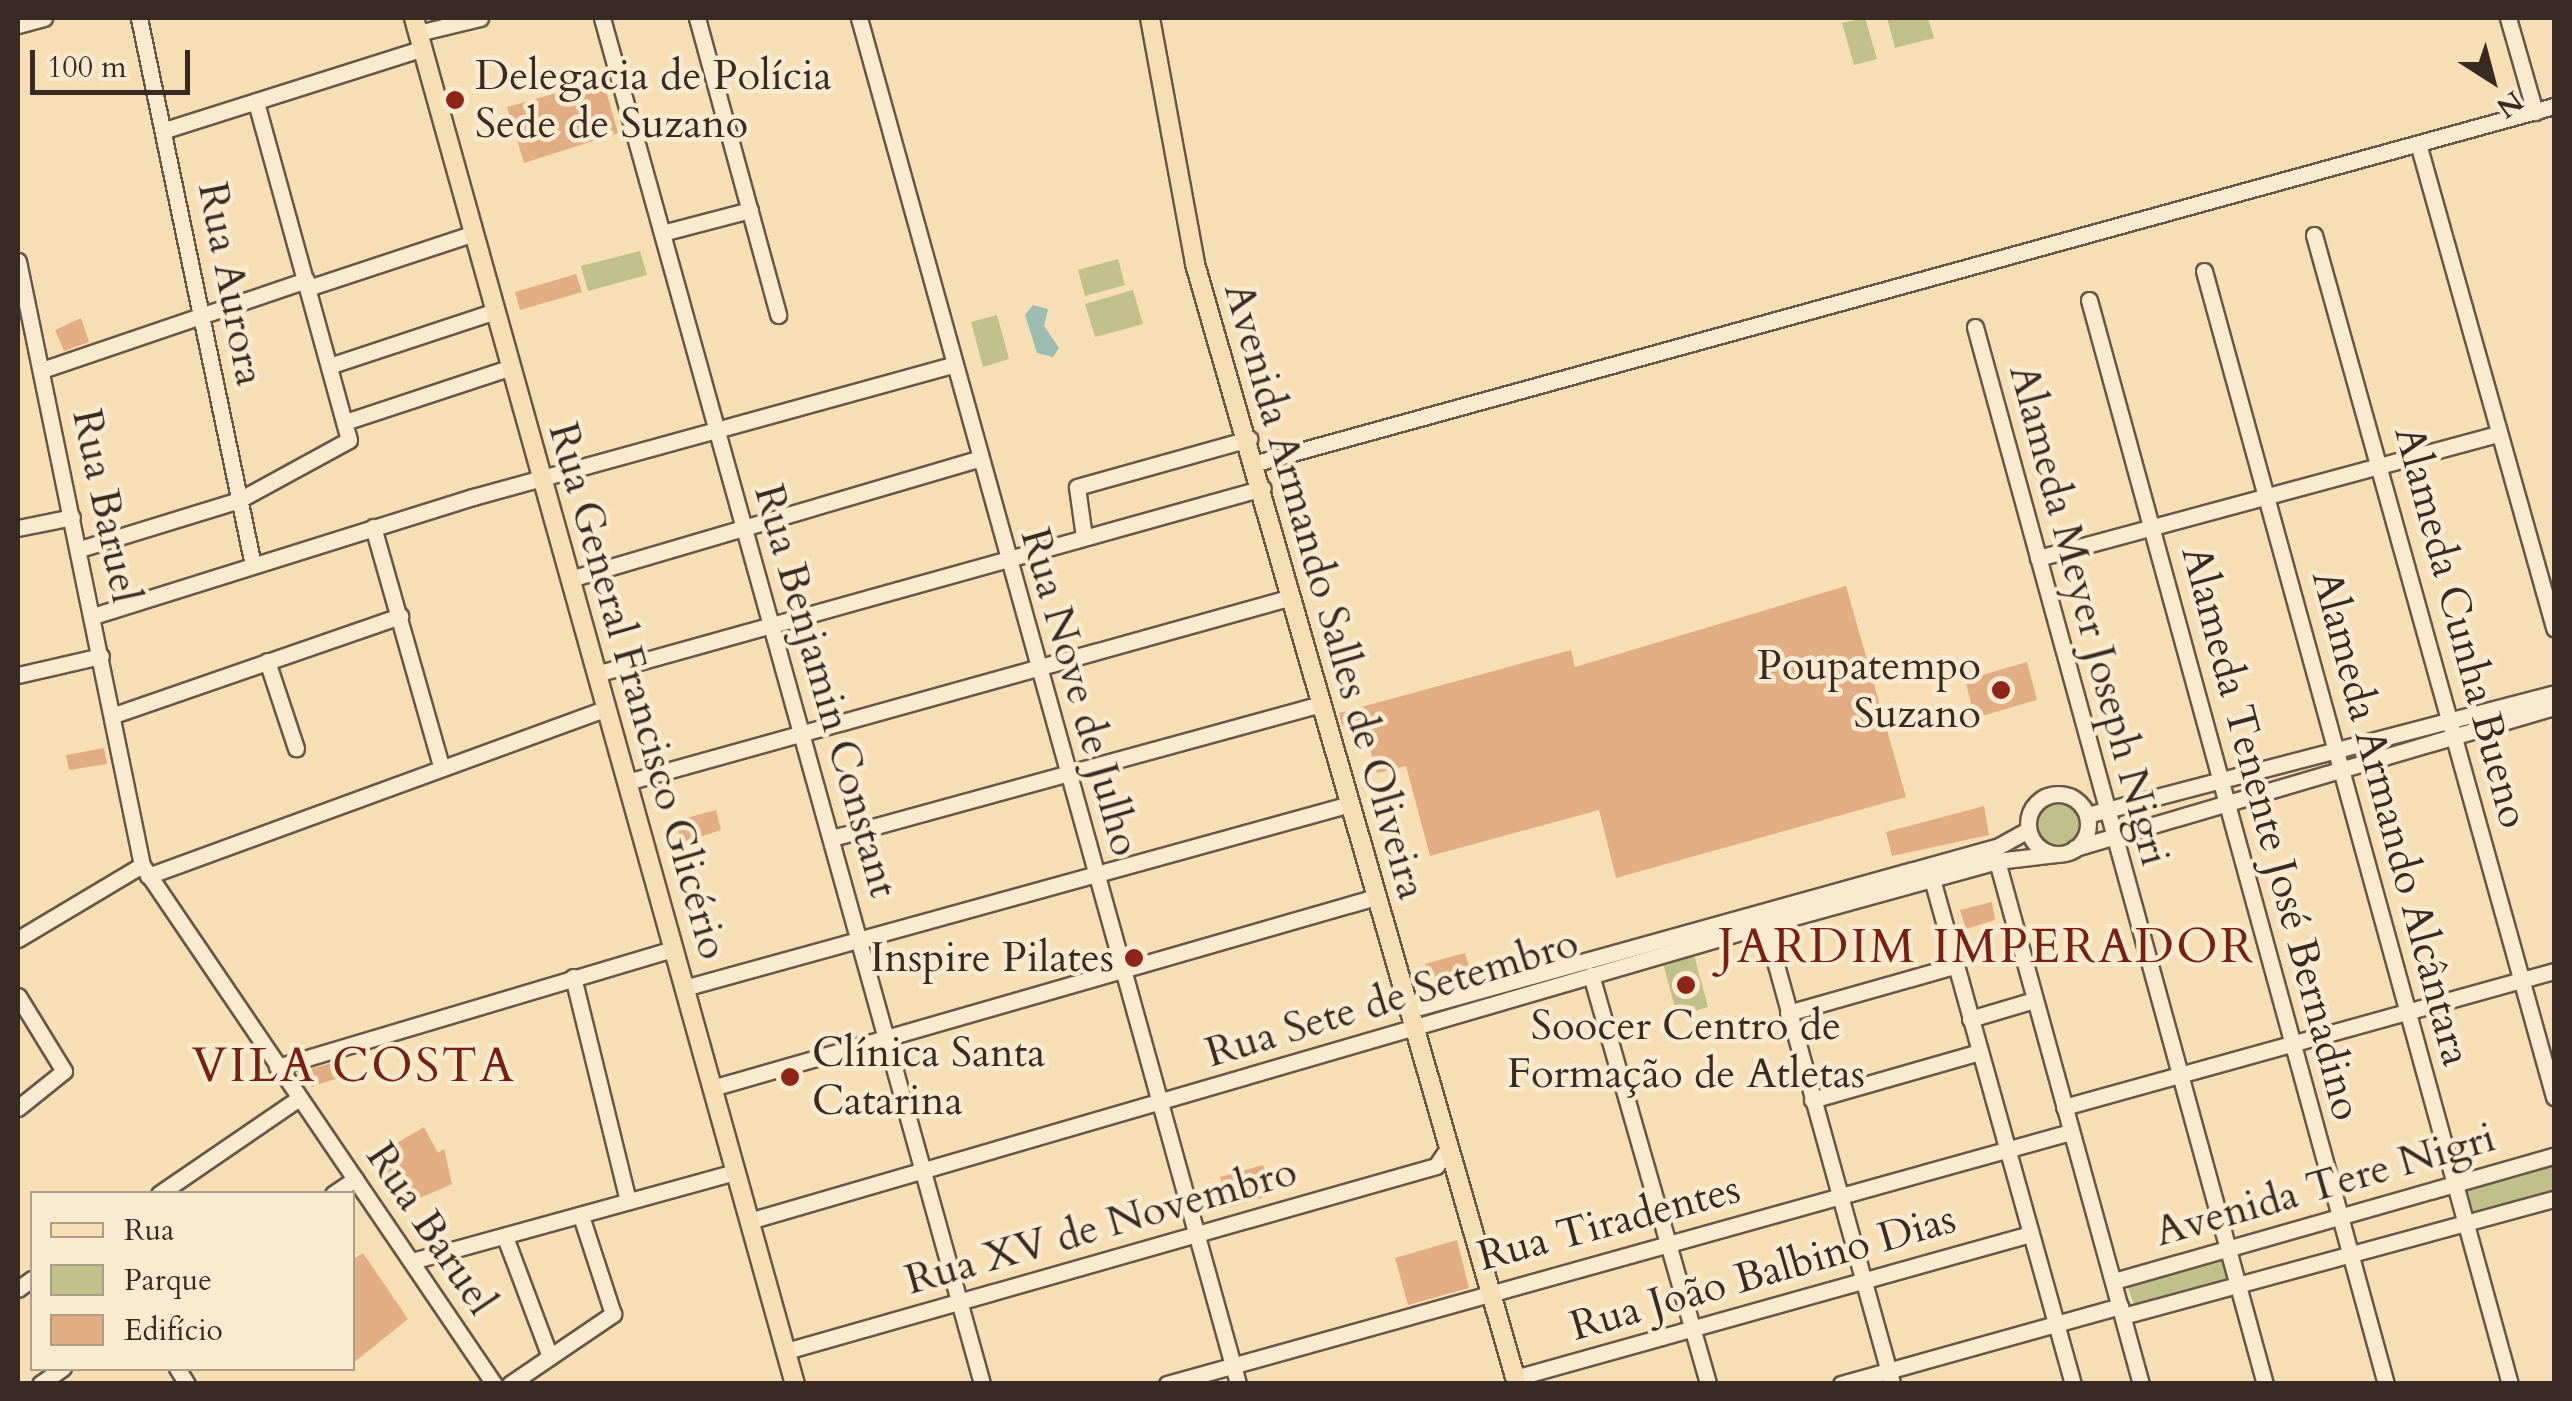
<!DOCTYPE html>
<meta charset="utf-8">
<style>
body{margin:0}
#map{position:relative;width:2572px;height:1401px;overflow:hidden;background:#f7dfb5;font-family:Cardo,serif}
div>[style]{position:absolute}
.green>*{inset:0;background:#c1c08a}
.round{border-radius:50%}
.water>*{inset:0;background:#9dbcb1}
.building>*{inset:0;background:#e2ad82}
.roads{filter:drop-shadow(2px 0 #685748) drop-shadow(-2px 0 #685748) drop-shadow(0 2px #685748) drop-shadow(0 -2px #685748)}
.minor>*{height:15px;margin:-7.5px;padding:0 7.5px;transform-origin:7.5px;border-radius:7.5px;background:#faeacf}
.minor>.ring{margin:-7.5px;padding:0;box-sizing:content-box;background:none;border:15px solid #faeacf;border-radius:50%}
.major>*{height:18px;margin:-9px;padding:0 9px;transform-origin:9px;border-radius:9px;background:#f7dfb5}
.dots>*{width:28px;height:28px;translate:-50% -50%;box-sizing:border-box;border:5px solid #faeacf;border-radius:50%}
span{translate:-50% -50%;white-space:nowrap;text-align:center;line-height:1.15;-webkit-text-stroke:9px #faeacf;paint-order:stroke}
.poi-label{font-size:42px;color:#392a24}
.left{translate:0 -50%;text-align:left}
.right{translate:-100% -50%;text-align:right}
.street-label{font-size:42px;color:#392a24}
.quarter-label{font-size:48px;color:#7a1f14;letter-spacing:2.5px}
.frame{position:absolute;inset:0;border:20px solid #392a24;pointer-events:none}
.legend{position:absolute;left:30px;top:1191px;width:325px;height:180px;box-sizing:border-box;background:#faeacf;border:2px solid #ad9d8b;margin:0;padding:12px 18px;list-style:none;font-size:30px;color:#392a24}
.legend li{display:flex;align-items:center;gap:20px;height:50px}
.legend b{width:50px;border:2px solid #ad9d8b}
.north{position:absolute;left:2442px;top:30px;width:100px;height:100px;-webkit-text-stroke:8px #faeacf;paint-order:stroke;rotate:144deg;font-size:28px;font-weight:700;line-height:40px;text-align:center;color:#392a24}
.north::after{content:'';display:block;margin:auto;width:35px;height:45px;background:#392a24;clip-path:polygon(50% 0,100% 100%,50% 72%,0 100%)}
.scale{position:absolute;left:30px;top:50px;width:160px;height:45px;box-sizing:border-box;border:5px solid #392a24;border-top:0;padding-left:12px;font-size:30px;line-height:35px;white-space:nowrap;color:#392a24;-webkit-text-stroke:8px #faeacf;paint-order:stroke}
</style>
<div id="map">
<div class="green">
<div style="clip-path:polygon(1865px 18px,1877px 59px,1854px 65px,1842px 23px)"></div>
<div style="clip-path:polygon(1887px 18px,1928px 18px,1934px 38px,1895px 48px)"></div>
<div style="clip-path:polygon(640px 251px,647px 275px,588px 291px,581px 266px)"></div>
<div style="clip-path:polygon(1118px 259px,1125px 285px,1085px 296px,1078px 270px)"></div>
<div style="clip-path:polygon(1133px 290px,1143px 324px,1095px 337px,1085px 304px)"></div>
<div style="clip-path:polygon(997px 315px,1009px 359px,983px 367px,971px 322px)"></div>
<div class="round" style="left:2032px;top:799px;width:50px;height:50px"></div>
<div style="clip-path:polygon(1694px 955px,1708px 1007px,1677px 1016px,1663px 963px)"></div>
<div style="clip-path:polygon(2554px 1163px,2554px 1194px,2479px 1216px,2468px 1206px,2464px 1190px)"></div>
<div style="clip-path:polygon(2222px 1256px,2232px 1282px,2134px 1306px,2127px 1284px)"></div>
</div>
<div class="water">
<div style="clip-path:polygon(1033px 305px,1048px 309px,1044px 326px,1059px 348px,1053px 357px,1037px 353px,1025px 315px)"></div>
</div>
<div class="building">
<div style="clip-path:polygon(603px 80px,618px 133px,524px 163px,507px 107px)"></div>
<div style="clip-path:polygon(576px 274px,582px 292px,520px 310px,515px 292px)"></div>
<div style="clip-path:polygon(81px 318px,89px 342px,64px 351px,55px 330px)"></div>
<div style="clip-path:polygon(1846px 586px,1906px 797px,1616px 878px,1599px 810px,1430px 856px,1406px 766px,1377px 773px,1361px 720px,1342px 725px,1339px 713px,1571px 650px,1575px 667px)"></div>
<div style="clip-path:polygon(2027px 662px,2037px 700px,1975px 718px,1965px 680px)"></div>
<div style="clip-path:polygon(104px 748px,107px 764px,69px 770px,66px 755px)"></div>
<div style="clip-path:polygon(1984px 806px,1989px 835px,1892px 856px,1886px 832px)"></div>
<div style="clip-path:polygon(716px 810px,721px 830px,681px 843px,675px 821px)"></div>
<div style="clip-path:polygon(1992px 902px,1995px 920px,1966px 929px,1960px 910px)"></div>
<div style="clip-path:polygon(1465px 953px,1469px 967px,1429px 978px,1425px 964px)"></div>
<div style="clip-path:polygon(335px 1062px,341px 1077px,312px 1087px,306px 1070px)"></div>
<div style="clip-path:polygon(424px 1127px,438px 1153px,444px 1149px,452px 1184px,404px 1205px,373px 1157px)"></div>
<div style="clip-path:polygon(1263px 1165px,1271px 1195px,1229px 1208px,1220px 1177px)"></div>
<div style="clip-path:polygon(1457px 1240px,1469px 1288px,1408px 1305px,1395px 1258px)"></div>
<div style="clip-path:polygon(363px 1253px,408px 1319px,352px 1364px,352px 1260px)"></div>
</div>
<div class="roads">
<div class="minor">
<div style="left:139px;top:18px;width:559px;rotate:78.23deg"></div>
<div style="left:602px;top:18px;width:1418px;rotate:74.45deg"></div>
<div style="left:697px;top:18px;width:308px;rotate:74.7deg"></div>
<div style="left:859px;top:18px;width:1418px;rotate:74.49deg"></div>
<div style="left:2508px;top:18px;width:98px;rotate:74deg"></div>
<div style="left:18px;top:25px;width:27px;rotate:-15deg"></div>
<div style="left:418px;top:33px;width:64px;rotate:-13.6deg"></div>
<div style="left:165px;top:130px;width:271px;rotate:-17.6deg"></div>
<div style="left:2419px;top:147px;width:500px;rotate:74.3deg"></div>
<div style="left:662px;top:233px;width:91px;rotate:-14.6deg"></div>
<div style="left:2314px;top:235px;width:895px;rotate:74.44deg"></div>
<div style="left:18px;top:261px;width:617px;rotate:78.4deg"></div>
<div style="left:142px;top:865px;width:627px;rotate:55.85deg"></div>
<div style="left:2204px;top:271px;width:1154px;rotate:74.63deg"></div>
<div style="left:308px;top:288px;width:175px;rotate:-18.3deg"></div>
<div style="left:2089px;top:300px;width:1124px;rotate:74.68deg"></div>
<div style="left:1975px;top:327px;width:1096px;rotate:74.66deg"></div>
<div style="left:329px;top:366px;width:175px;rotate:-18.3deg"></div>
<div style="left:42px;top:370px;width:279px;rotate:-18.8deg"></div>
<div style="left:345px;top:422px;width:175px;rotate:-18.3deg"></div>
<div style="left:1256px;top:463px;width:1346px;rotate:-15.38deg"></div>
<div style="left:373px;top:527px;width:248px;rotate:74.1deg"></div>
<div style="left:18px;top:528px;width:55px;rotate:-11.5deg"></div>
<div style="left:1084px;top:537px;width:50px;rotate:-98deg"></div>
<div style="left:1077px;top:487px;width:179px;rotate:-15.6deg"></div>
<div style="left:80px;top:549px;width:166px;rotate:-17.1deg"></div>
<div style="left:239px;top:500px;width:125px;rotate:-28.6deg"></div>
<div style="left:349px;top:440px;width:351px;rotate:-105.4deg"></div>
<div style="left:2038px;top:558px;width:477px;rotate:-15.1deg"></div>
<div style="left:570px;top:579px;width:425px;rotate:-16.4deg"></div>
<div style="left:93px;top:616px;width:398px;rotate:-17.4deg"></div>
<div style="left:473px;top:497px;width:497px;rotate:-15.4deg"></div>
<div style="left:267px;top:661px;width:92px;rotate:71.6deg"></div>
<div style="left:596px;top:674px;width:692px;rotate:-15.58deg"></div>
<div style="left:18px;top:675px;width:85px;rotate:-12.9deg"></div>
<div style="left:114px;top:715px;width:303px;rotate:-19.1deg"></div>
<div style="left:627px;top:782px;width:690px;rotate:-15.55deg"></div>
<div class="ring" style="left:2028px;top:794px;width:45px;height:45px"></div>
<div style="left:2087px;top:815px;width:483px;rotate:-14.6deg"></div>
<div style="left:832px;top:838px;width:507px;rotate:-15.32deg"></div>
<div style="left:2075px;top:848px;width:499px;rotate:-16.4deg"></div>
<div style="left:1997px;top:861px;width:542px;rotate:74.61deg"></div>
<div style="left:148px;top:876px;width:488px;rotate:-20.1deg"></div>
<div style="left:1932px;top:879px;width:524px;rotate:74.4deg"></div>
<div style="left:1765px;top:925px;width:476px;rotate:74.5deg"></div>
<div style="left:18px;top:939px;width:144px;rotate:-30.8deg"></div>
<div style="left:1591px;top:975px;width:425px;rotate:74deg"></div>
<div style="left:573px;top:977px;width:231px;rotate:76.2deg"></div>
<div style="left:684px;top:988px;width:691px;rotate:-15.44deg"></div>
<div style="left:18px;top:996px;width:88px;rotate:58.5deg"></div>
<div style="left:64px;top:1071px;width:59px;rotate:141.2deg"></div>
<div style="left:1409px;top:1010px;width:612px;rotate:-15.53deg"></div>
<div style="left:1999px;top:846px;width:33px;rotate:-29deg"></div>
<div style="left:1788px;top:1013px;width:173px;rotate:-15.8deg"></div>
<div style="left:1970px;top:1019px;width:67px;rotate:-16.5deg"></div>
<div style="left:277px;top:1067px;width:413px;rotate:-16.6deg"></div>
<div style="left:712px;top:1088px;width:691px;rotate:-16.05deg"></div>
<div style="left:1812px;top:1100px;width:174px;rotate:-16deg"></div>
<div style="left:2064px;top:1107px;width:509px;rotate:-15.51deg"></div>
<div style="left:159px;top:1194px;width:168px;rotate:-34.4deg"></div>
<div style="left:333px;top:1194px;width:27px;rotate:-34deg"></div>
<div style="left:749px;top:1221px;width:1058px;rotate:-16.24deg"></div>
<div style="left:1765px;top:925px;width:241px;rotate:-15.4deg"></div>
<div style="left:1997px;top:861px;width:60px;rotate:-6.7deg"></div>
<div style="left:505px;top:1237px;width:128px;rotate:69.4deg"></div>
<div style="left:412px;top:1261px;width:336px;rotate:-15.4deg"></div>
<div style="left:2114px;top:1281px;width:457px;rotate:-15.9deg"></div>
<div style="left:18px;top:1289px;width:17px;rotate:-36deg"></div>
<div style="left:2123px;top:1316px;width:447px;rotate:-15.2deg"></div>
<div style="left:786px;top:1351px;width:676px;rotate:-15.89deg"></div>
<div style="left:1436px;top:1166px;width:23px;rotate:-56deg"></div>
<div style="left:177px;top:1368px;width:19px;rotate:58deg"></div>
<div style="left:1515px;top:1378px;width:535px;rotate:-15.62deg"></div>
<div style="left:40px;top:1384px;width:28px;rotate:-35deg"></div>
<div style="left:510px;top:1384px;width:125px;rotate:-34.2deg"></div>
<div style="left:613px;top:1314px;width:103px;rotate:-108.1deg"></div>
<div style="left:1167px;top:1384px;width:938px;rotate:-15.59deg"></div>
<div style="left:1841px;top:1384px;width:290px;rotate:-15.6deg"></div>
</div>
<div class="major">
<div style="left:414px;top:18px;width:1418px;rotate:74.42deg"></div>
<div style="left:1150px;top:18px;width:250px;rotate:79.6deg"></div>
<div style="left:1195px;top:264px;width:1165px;rotate:73.96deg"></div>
</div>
</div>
<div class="dots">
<div style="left:455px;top:100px;background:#8f2418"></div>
<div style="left:2001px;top:690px;background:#8f2418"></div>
<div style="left:1134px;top:958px;background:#8f2418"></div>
<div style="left:1686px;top:985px;background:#8f2418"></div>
<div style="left:790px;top:1077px;background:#8f2418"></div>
</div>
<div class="poi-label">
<span class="left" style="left:475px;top:100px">Delegacia de Polícia<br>Sede de Suzano</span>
<span class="right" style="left:1981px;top:690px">Poupatempo<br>Suzano</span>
<span class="right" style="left:1114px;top:958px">Inspire Pilates</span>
<span style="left:1686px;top:1050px">Soocer Centro de<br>Formação de Atletas</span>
<span class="left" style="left:812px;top:1077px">Clínica Santa<br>Catarina</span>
</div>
<div class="street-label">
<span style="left:231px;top:284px;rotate:79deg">Rua Aurora</span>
<span style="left:106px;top:506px;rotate:78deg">Rua Baruel</span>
<span style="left:1325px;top:591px;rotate:74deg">Avenida Armando Salles de Oliveira</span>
<span style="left:2089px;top:615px;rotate:75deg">Alameda Meyer Joseph Nigri</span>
<span style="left:2461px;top:627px;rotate:75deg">Alameda Cunha Bueno</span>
<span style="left:638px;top:691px;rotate:74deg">Rua General Francisco Glicério</span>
<span style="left:826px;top:691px;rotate:74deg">Rua Benjamin Constant</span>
<span style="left:1080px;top:692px;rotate:74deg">Rua Nove de Julho</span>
<span style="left:2391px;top:818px;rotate:75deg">Alameda Armando Alcântara</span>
<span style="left:2271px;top:833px;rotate:75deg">Alameda Tenente José Bernadino</span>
<span style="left:1392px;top:998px;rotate:-17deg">Rua Sete de Setembro</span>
<span style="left:2325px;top:1185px;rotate:-16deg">Avenida Tere Nigri</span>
<span style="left:1609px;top:1223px;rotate:-15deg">Rua Tiradentes</span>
<span style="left:1101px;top:1226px;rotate:-16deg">Rua XV de Novembro</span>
<span style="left:431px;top:1229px;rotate:56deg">Rua Baruel</span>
<span style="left:1763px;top:1273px;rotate:-16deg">Rua João Balbino Dias</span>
</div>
<div class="quarter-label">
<span style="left:1987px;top:947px">JARDIM IMPERADOR</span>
<span style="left:354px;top:1066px">VILA COSTA</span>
</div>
<div class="frame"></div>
<ul class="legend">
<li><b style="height:12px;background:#f7dfb5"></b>Rua</li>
<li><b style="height:28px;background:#c1c08a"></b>Parque</li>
<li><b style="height:28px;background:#e2ad82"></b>Edifício</li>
</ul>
<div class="north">N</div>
<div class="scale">100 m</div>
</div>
